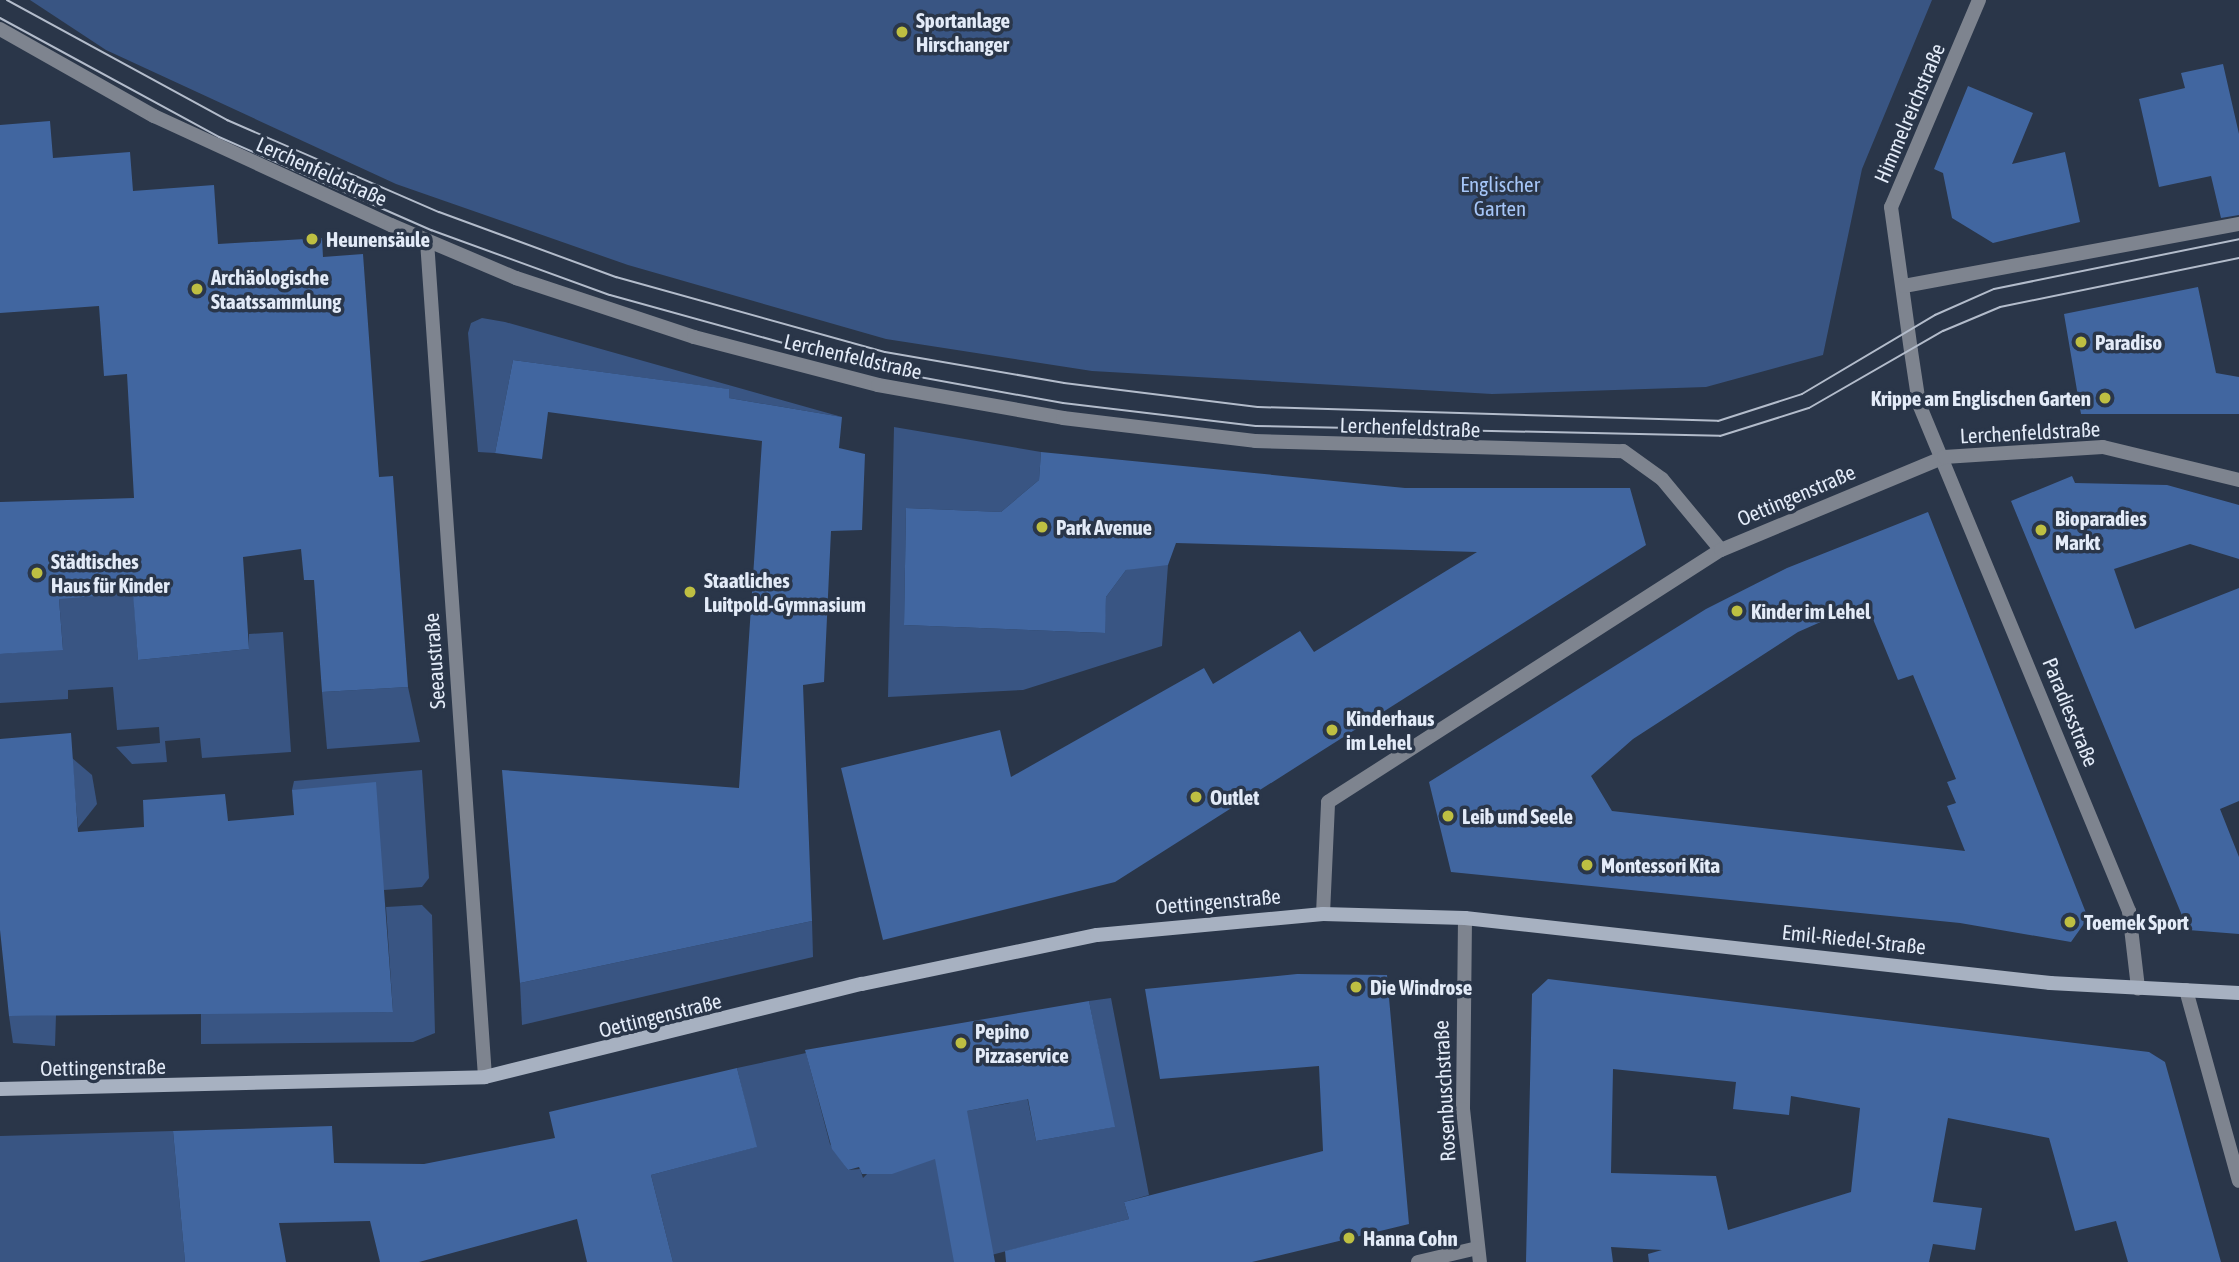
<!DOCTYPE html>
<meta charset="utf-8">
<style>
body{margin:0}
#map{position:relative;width:2239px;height:1262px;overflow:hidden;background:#2a3649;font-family:"Asap Condensed",sans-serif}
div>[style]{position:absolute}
.green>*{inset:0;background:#395583}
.building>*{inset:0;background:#4166a0}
.street>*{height:14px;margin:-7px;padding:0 7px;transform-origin:7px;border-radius:7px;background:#7e848f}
.secondary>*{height:14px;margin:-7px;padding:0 7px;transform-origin:7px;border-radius:7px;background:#a7b1c1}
.tram>*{height:2px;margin:-1px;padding:0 1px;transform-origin:1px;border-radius:1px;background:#b3bccb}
.dots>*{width:19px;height:19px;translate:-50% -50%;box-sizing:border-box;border:4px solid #2a3649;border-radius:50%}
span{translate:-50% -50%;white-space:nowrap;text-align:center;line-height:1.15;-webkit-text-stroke:7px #2a3649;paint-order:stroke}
.poi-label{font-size:21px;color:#e3ebf8;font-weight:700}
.left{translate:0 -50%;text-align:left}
.right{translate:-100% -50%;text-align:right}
.street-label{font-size:21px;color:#e3ebf8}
.park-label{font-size:21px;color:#a6c6f8}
</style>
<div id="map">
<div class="green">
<div style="clip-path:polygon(30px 0,1932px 0,1862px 169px,1823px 355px,1706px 387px,1492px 394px,1092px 371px,886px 339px,628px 265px,396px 184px,106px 50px)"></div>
<div style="clip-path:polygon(482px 318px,505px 322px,842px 417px,729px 398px,728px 389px,513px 360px,495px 453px,478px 452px,468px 333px,471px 323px)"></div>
<div style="clip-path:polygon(894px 427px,1041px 452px,1039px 480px,1001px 512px,906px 508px,904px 625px,1104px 633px,1106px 597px,1126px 570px,1146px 563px,1168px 565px,1162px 646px,1023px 690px,888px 697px)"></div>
<div style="clip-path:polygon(129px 525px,138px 660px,249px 649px,249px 634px,283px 632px,291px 752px,202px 758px,200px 738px,165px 741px,167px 762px,132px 764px,116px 747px,160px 743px,159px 727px,117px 730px,113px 687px,68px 690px,68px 699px,0 703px,0 654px,63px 649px,59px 599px)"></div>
<div style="clip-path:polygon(408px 687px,420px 742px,327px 749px,322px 692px)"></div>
<div style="clip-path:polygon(72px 758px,92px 775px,97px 804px,78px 828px)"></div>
<div style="clip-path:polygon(422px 770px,429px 878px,422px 887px,384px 890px,292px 790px,294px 781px)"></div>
<div style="clip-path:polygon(422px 905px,432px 915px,435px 1033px,413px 1042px,201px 1044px,201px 1013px,393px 1012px,386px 907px)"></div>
<div style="clip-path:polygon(812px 921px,813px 957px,522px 1025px,520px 983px)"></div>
<div style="clip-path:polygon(1111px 998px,1149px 1195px,1124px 1202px,1129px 1219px,965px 1262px,673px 1262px,651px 1175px,756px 1147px,737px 1068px,806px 1053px,830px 1144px,848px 1170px,860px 1169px,863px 1178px,923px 1119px,1010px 1103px,1024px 1082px,1036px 1141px,1114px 1127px,1089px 1001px)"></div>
<div style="clip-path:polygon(56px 1015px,55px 1046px,13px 1043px,9px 1016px)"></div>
<div style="clip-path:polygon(173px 1131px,185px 1262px,0 1262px,0 1136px)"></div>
</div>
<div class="building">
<div style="clip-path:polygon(2223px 64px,2239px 134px,2239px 215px,2221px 218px,2211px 176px,2159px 187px,2139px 99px,2185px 88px,2181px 73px)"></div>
<div style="clip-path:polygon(1968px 86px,2033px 113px,2012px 164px,2065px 152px,2080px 222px,1993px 243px,1952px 218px,1943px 173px,1934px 169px)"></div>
<div style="clip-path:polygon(50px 121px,53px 158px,130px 152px,133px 191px,214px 185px,218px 244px,322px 238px,323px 257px,363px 254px,379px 477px,393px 476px,408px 687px,322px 692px,314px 580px,304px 580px,301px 549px,243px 557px,249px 649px,138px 660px,133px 593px,59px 599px,63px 650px,0 654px,0 502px,134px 498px,127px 374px,104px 376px,99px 306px,0 313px,0 125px)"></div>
<div style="clip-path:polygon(2198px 287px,2216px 373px,2239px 377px,2239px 414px,2081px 414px,2064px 314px)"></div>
<div style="clip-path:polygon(513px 360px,729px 389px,729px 398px,842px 417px,839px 448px,865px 454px,862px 530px,831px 531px,824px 682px,803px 685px,812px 921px,520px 983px,502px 770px,739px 788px,762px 441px,548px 412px,542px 459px,495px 453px)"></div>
<div style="clip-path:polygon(1041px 452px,1405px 488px,1630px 488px,1646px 545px,1115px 882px,883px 940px,841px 768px,1000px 730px,1011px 777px,1204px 668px,1213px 684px,1300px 631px,1314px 652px,1477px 552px,1176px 543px,1168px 565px,1126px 570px,1106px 597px,1105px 633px,904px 625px,906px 508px,1001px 512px,1039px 480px)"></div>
<div style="clip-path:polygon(2072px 476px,2075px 483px,2167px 485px,2239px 505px,2239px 559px,2190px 544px,2114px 569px,2135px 629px,2239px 588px,2239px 801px,2220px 809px,2239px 857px,2239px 934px,2188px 930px,2011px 501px)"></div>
<div style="clip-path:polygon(evenodd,1928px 512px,2088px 918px,2071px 942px,1960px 923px,1451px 872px,1429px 782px,1706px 609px,1787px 568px,1928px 512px,1866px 602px,1898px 680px,1913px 675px,1956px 779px,1947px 782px,1956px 803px,1947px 806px,1965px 851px,1612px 811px,1591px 776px,1633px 739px,1798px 632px,1866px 602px)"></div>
<div style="clip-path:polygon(71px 733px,78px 832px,144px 827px,143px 800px,225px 794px,228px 821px,294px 815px,292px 790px,376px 782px,393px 1012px,9px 1016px,0 930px,0 739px)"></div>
<div style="clip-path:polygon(1297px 974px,1387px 975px,1409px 1224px,1252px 1262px,1006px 1262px,1005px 1251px,1129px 1219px,1124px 1202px,1323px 1151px,1319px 1066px,1160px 1079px,1145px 989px)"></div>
<div style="clip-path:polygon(evenodd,1548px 979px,2149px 1052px,2165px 1062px,2221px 1262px,2128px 1262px,2116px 1221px,2075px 1231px,2049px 1138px,1948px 1118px,1933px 1202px,1982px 1208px,1975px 1250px,1933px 1244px,1929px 1262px,1649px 1262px,1648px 1254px,1662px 1250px,1611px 1247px,1613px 1262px,1526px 1262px,1532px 994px,1548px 979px,1613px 1069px,1736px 1082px,1733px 1109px,1789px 1115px,1791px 1096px,1860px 1108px,1851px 1192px,1728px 1230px,1716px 1176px,1611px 1173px,1613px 1069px)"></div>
<div style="clip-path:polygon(1089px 1001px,1115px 1127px,1036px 1141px,1028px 1099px,967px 1111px,995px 1262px,954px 1262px,935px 1159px,892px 1174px,862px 1174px,859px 1167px,848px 1170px,832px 1149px,805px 1050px)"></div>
<div style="clip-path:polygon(737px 1068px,757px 1147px,651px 1175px,673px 1262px,587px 1262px,577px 1219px,419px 1262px,380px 1262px,370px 1221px,279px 1223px,286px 1262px,185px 1262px,173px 1131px,332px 1126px,334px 1163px,424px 1164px,555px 1138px,549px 1112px)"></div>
</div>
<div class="street">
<div style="left:1979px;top:0;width:225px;rotate:113deg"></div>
<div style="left:1891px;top:207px;width:145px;rotate:82.1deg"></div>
<div style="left:1911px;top:351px;width:54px;rotate:81.4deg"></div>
<div style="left:1919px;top:404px;width:549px;rotate:67.5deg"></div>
<div style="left:2129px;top:911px;width:78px;rotate:83.3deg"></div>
<div style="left:0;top:29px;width:177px;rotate:29.5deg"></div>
<div style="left:154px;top:116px;width:261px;rotate:24.7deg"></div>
<div style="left:391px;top:225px;width:136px;rotate:23deg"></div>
<div style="left:516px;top:278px;width:188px;rotate:18.3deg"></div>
<div style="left:694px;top:337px;width:190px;rotate:14.6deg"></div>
<div style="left:878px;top:385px;width:188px;rotate:10.1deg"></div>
<div style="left:1063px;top:418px;width:193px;rotate:6.8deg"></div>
<div style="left:1255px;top:441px;width:368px;rotate:1.6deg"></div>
<div style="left:1623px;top:451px;width:48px;rotate:35.7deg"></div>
<div style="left:1662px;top:479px;width:92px;rotate:50.3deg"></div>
<div style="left:427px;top:241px;width:838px;rotate:86.03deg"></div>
<div style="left:1904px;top:286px;width:341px;rotate:-10.5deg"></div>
<div style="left:1323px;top:914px;width:112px;rotate:-87.4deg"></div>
<div style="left:1328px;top:802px;width:467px;rotate:-32.7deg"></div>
<div style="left:1721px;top:550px;width:242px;rotate:-22.6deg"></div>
<div style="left:1944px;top:457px;width:159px;rotate:-3.6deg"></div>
<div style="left:2103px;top:447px;width:140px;rotate:13.6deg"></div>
<div style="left:1465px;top:918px;width:191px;rotate:90.6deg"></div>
<div style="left:1463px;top:1109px;width:154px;rotate:83.7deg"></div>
<div style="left:2186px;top:990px;width:198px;rotate:74.5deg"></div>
<div style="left:1418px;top:1262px;width:61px;rotate:-13.3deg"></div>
</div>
<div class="secondary">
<div style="left:0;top:1089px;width:485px;rotate:-1.4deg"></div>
<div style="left:485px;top:1077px;width:388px;rotate:-13.9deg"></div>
<div style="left:862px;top:984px;width:240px;rotate:-11.8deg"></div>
<div style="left:1097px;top:935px;width:227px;rotate:-5.3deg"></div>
<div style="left:1323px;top:914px;width:142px;rotate:1.6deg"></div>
<div style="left:1465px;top:918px;width:589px;rotate:6.34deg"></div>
<div style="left:2050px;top:983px;width:189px;rotate:3deg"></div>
</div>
<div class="tram">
<div style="left:7px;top:0;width:251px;rotate:28.6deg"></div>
<div style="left:227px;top:120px;width:231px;rotate:23.5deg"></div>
<div style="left:439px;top:212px;width:189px;rotate:20.2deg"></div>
<div style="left:616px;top:277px;width:279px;rotate:15.6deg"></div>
<div style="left:885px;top:352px;width:182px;rotate:9.8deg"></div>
<div style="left:1064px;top:383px;width:195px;rotate:7.1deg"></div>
<div style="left:1258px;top:407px;width:460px;rotate:1.7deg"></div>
<div style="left:1718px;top:421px;width:88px;rotate:-17.8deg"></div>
<div style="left:1802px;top:394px;width:155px;rotate:-30.7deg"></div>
<div style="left:1935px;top:315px;width:64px;rotate:-23.8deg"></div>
<div style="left:1994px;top:289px;width:250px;rotate:-11.5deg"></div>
<div style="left:0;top:18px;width:249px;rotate:28.5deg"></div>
<div style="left:219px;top:137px;width:232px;rotate:23.7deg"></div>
<div style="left:431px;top:230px;width:190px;rotate:20deg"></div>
<div style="left:610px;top:295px;width:281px;rotate:15.5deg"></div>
<div style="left:881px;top:370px;width:185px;rotate:10.3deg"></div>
<div style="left:1063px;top:403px;width:194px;rotate:6.8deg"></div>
<div style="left:1256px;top:426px;width:464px;rotate:1.2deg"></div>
<div style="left:1720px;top:436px;width:93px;rotate:-17.5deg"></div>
<div style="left:1809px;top:408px;width:155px;rotate:-29.9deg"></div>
<div style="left:1943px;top:331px;width:62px;rotate:-22.8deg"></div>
<div style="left:2000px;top:307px;width:244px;rotate:-11.6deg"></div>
</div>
<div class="dots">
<div style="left:902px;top:32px;background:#bebf42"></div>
<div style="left:312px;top:239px;background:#bebf42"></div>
<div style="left:197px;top:289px;background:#bebf42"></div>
<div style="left:2081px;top:342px;background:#bebf42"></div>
<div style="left:2105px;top:398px;background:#bebf42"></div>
<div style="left:1042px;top:527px;background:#bebf42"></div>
<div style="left:2041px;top:530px;background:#bebf42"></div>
<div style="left:37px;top:573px;background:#bebf42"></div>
<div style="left:690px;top:592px;background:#bebf42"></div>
<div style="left:1737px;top:611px;background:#bebf42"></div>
<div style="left:1332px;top:730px;background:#bebf42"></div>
<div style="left:1196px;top:797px;background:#bebf42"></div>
<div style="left:1448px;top:816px;background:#bebf42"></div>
<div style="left:1587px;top:865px;background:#bebf42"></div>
<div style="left:2070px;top:922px;background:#bebf42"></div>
<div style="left:1356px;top:987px;background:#bebf42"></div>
<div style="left:961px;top:1043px;background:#bebf42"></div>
<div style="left:1349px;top:1238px;background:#bebf42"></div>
</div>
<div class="poi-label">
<span class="left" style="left:916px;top:32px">Sportanlage<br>Hirschanger</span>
<span class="left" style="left:326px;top:239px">Heunensäule</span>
<span class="left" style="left:211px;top:289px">Archäologische<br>Staatssammlung</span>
<span class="left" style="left:2095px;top:342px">Paradiso</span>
<span class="right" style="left:2091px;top:398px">Krippe am Englischen Garten</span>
<span class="left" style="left:2055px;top:530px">Bioparadies<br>Markt</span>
<span class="left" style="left:1056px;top:527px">Park Avenue</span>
<span class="left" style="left:51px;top:573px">Städtisches<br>Haus für Kinder</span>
<span class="left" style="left:704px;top:592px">Staatliches<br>Luitpold-Gymnasium</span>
<span class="left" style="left:1751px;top:611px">Kinder im Lehel</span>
<span class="left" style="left:1346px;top:730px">Kinderhaus<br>im Lehel</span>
<span class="left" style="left:1210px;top:797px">Outlet</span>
<span class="left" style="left:1462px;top:816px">Leib und Seele</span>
<span class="left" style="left:1601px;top:865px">Montessori Kita</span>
<span class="left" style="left:2084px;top:922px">Toemek Sport</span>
<span class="left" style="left:1370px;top:987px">Die Windrose</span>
<span class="left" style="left:975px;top:1043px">Pepino<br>Pizzaservice</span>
<span class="left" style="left:1363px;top:1238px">Hanna Cohn</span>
</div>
<div class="street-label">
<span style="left:1909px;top:113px;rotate:-67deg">Himmelreichstraße</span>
<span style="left:322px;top:171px;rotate:24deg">Lerchenfeldstraße</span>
<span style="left:853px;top:356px;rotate:13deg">Lerchenfeldstraße</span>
<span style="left:1410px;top:427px;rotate:2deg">Lerchenfeldstraße</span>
<span style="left:2030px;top:432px;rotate:-3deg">Lerchenfeldstraße</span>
<span style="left:1796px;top:495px;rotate:-23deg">Oettingenstraße</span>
<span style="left:434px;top:661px;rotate:-94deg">Seeaustraße</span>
<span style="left:2071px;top:712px;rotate:68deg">Paradiesstraße</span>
<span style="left:1218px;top:901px;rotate:-5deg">Oettingenstraße</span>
<span style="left:1854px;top:939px;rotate:6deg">Emil-Riedel-Straße</span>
<span style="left:660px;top:1015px;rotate:-14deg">Oettingenstraße</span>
<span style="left:103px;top:1067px;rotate:-1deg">Oettingenstraße</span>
<span style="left:1444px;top:1091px;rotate:-93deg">Rosenbuschstraße</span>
</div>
<div class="park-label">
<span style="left:1500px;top:196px">Englischer<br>Garten</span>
</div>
</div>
